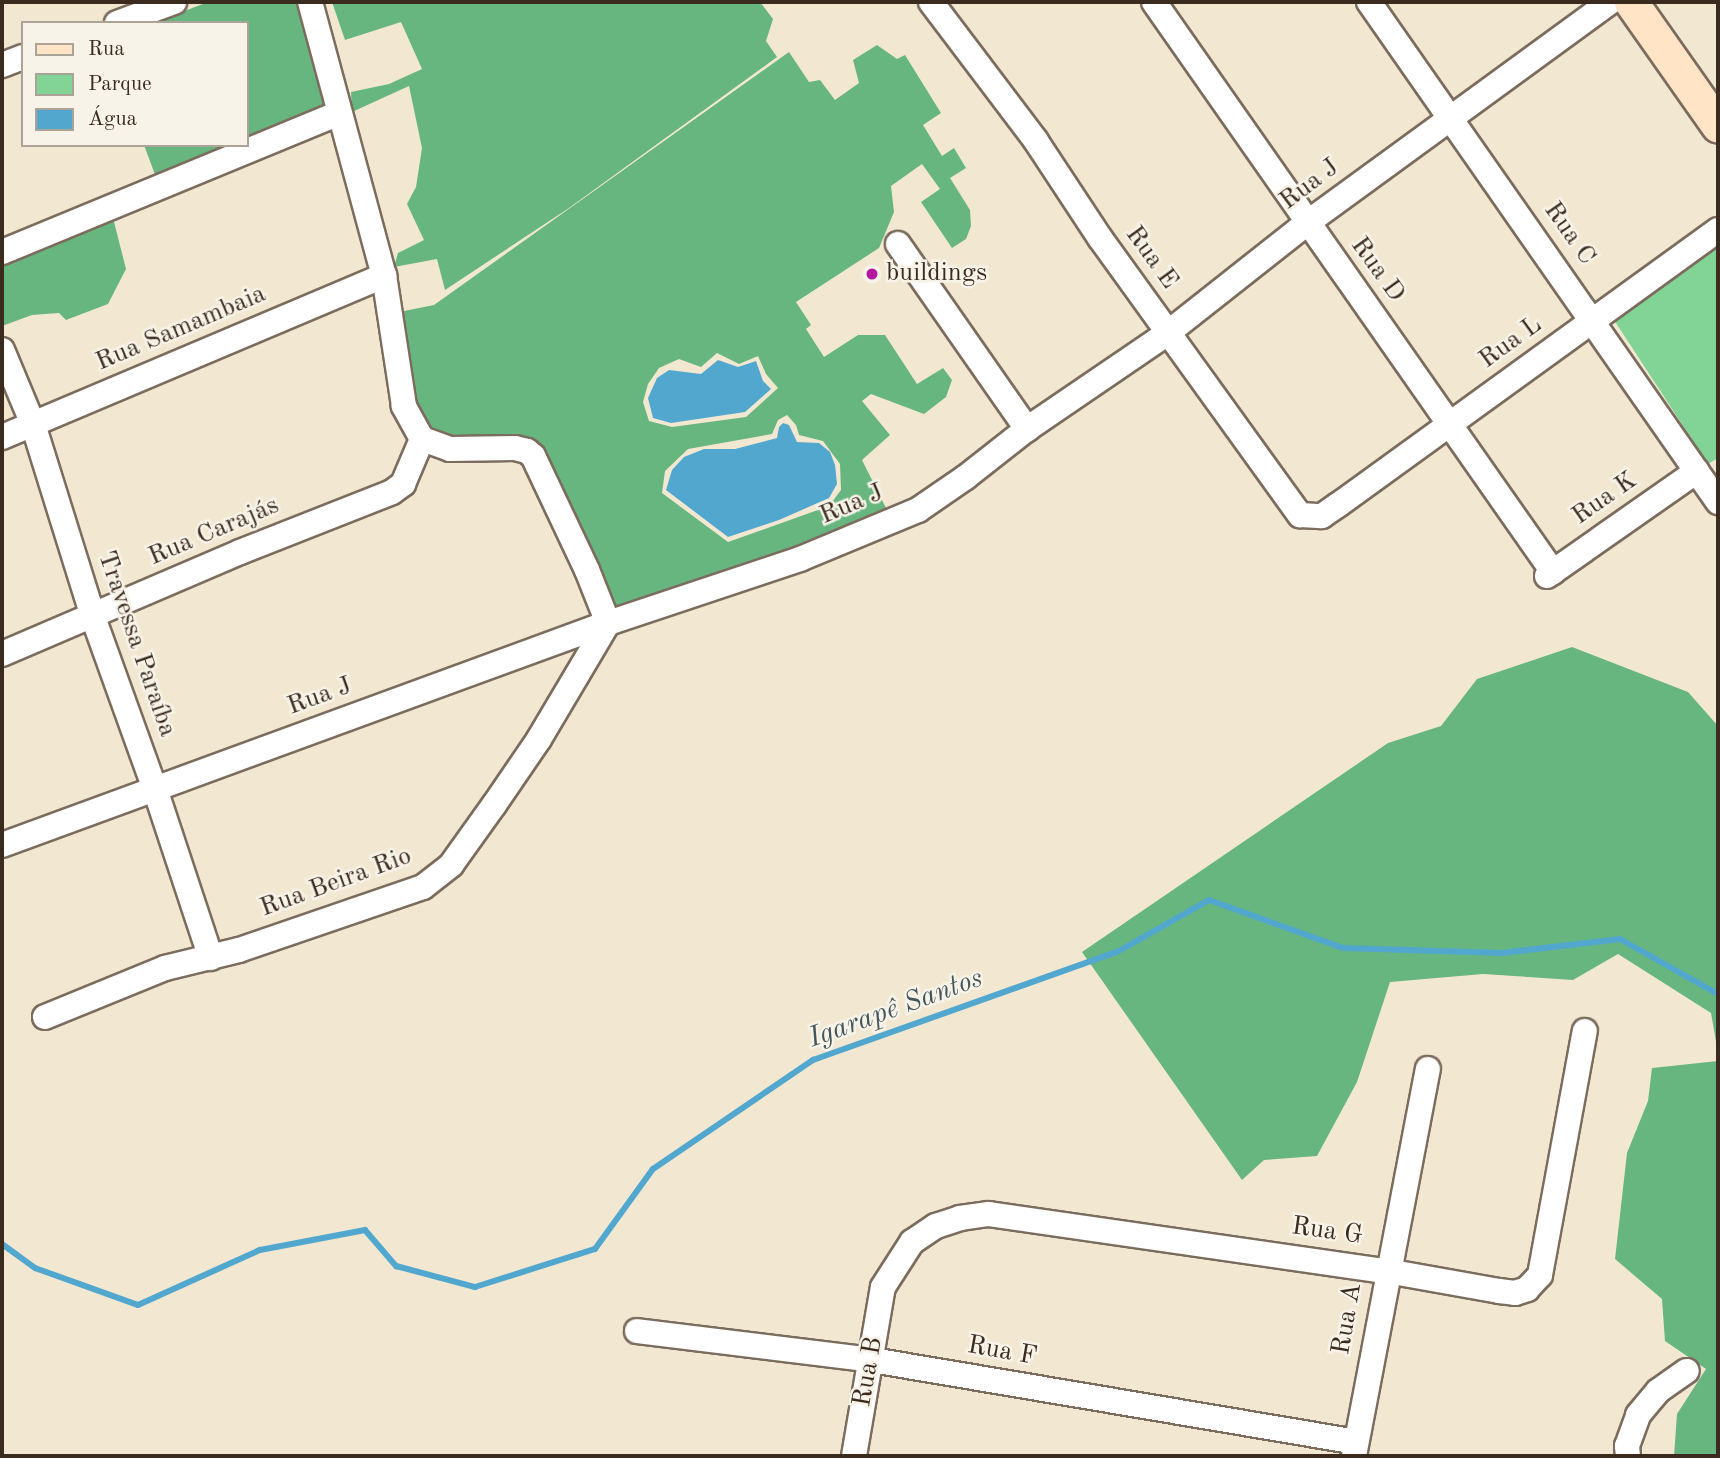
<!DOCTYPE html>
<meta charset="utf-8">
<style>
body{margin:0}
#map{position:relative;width:1720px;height:1458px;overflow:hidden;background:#f2e8d2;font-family:"Old Standard TT",serif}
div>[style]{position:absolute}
.green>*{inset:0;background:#81d496}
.forest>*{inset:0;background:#68b67f}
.water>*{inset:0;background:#52a7ce}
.stream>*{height:6px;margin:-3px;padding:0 3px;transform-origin:3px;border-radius:3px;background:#52a7ce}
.roads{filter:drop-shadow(2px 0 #7b6c5d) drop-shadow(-2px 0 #7b6c5d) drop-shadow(0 2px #7b6c5d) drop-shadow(0 -2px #7b6c5d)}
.street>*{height:24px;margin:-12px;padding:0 12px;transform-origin:12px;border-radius:12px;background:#fff}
.secondary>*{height:33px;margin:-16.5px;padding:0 16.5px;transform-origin:16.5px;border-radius:16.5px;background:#ffe4c6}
.dots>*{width:19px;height:19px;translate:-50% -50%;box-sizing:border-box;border:4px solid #f7f3e8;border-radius:50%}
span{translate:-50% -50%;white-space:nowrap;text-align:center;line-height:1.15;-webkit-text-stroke:5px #f7f3e8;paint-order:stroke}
.street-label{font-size:26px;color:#3b2a1e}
.poi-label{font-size:26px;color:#3b2a1e}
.left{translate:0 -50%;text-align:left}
.water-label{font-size:28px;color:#43565c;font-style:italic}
.frame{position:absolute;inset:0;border:4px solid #3b2a1e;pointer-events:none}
.legend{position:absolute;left:21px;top:21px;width:228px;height:126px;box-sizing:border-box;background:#f7f3e8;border:2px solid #aca397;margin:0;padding:9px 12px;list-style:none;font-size:21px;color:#3b2a1e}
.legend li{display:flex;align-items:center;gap:14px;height:35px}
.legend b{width:35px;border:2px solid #aca397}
</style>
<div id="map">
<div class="green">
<div style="clip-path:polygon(1718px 246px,1718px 458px,1708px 464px,1614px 320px)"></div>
</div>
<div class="forest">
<div style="clip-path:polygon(208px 2px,295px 2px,336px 112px,157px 180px,144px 145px,247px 145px,247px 23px,153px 23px)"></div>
<div style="clip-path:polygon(332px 2px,760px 2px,773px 19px,766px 41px,777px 57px,569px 208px,445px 290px,437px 259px,394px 267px,398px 253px,424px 240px,407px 204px,416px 187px,422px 148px,409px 86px,352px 112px,351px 92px,389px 84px,422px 69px,401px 22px,345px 40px)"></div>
<div style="clip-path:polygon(evenodd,877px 45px,897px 59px,905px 55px,941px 113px,923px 125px,942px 156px,954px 148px,966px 168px,950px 178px,970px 210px,971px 226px,966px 239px,952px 248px,921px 202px,940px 189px,922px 164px,891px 186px,894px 212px,879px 248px,796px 302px,811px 325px,806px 329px,824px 357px,858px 335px,885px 335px,917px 384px,943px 368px,952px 380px,946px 397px,924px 414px,871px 394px,862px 401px,890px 435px,862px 460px,886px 508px,597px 628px,535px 452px,425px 435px,389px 314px,434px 305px,789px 52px,809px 82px,820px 80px,835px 100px,859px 83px,853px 60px,877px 45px,717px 353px,739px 364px,758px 356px,766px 374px,778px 388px,746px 417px,672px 427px,649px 421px,643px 402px,648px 384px,659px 368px,679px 359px,701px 367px,717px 353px,877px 45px,787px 415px,796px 425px,799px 435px,823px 441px,840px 464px,841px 490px,829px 506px,728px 542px,662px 493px,665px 471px,688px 449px,772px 434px,778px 420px,787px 415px)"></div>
<div style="clip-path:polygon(111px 210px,126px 269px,108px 304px,66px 320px,59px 313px,32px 315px,2px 326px,2px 256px)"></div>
<div style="clip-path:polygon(1572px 647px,1688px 692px,1718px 726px,1718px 1053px,1711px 1013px,1618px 954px,1573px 980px,1483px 974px,1390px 982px,1357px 1082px,1317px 1156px,1264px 1160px,1242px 1180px,1082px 952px,1388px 743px,1441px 726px,1477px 679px)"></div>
<div style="clip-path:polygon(1718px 1061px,1718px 1456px,1674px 1456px,1677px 1414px,1706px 1369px,1665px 1341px,1662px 1299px,1615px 1259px,1627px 1153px,1648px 1101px,1652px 1068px)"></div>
</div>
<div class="water">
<div style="clip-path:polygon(718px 360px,738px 367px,756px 361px,763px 381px,771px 389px,745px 412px,671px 423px,653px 418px,648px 398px,657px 378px,669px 370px,701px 374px)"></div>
<div style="clip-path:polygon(783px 423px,789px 425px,797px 442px,819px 443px,830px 452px,835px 465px,837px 484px,829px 498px,779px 520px,728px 537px,666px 490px,672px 470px,684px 457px,704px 449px,735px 449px,777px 438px,779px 427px)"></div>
</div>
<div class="stream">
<div style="left:2px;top:1244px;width:41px;rotate:36deg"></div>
<div style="left:35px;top:1268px;width:109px;rotate:19.8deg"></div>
<div style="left:138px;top:1305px;width:134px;rotate:-24.3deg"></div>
<div style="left:260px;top:1250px;width:107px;rotate:-10.8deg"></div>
<div style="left:365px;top:1230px;width:48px;rotate:49.3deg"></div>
<div style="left:396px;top:1266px;width:82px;rotate:14.9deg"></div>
<div style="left:475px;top:1287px;width:126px;rotate:-17.6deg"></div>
<div style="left:595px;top:1249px;width:99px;rotate:-54.1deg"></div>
<div style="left:653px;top:1169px;width:194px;rotate:-34.3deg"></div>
<div style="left:813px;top:1060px;width:323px;rotate:-19.6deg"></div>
<div style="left:1117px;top:952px;width:106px;rotate:-29.5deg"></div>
<div style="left:1209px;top:900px;width:142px;rotate:19.7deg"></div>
<div style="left:1343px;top:948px;width:159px;rotate:1.8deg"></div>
<div style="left:1502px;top:953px;width:119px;rotate:-6.8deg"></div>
<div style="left:1620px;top:939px;width:112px;rotate:29.3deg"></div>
</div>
<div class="roads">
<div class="street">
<div style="left:931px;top:2px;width:174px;rotate:52.9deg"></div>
<div style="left:1036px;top:141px;width:116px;rotate:56.6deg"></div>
<div style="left:1100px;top:238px;width:342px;rotate:54.2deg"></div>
<div style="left:1300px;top:515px;width:22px;rotate:3deg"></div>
<div style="left:1322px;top:516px;width:19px;rotate:-35deg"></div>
<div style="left:1338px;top:505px;width:469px;rotate:-35.9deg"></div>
<div style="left:1154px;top:2px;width:696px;rotate:55.01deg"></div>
<div style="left:1369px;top:2px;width:610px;rotate:55.08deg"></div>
<div style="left:117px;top:23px;width:61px;rotate:-20.2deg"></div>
<div style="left:2px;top:65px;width:22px;rotate:-21deg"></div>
<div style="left:898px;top:244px;width:226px;rotate:55.1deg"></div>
<div style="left:2px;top:252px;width:365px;rotate:-22.4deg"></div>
<div style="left:2px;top:350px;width:80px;rotate:67.3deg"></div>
<div style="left:33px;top:424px;width:202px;rotate:72.7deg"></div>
<div style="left:93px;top:617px;width:183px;rotate:70.2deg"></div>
<div style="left:155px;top:789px;width:178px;rotate:71.7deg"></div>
<div style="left:2px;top:437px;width:415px;rotate:-22.9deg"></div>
<div style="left:1547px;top:576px;width:183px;rotate:-35deg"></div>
<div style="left:2px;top:654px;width:259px;rotate:-23.2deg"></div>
<div style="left:240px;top:552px;width:163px;rotate:-21.5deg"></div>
<div style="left:392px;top:492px;width:14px;rotate:-36deg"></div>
<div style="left:403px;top:484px;width:49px;rotate:-67.1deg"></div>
<div style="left:2px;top:845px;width:645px;rotate:-20.12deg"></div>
<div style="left:608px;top:623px;width:202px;rotate:-18.4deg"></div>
<div style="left:800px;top:559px;width:128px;rotate:-22.6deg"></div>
<div style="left:918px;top:510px;width:58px;rotate:-34.5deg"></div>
<div style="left:966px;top:477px;width:78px;rotate:-38.2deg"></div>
<div style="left:1027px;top:429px;width:172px;rotate:-34.3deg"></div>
<div style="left:1169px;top:332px;width:176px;rotate:-38.3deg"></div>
<div style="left:1307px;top:223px;width:375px;rotate:-36.1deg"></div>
<div style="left:45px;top:1017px;width:130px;rotate:-22.2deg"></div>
<div style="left:165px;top:968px;width:76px;rotate:-13.7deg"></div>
<div style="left:239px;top:950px;width:194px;rotate:-18.9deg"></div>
<div style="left:423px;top:887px;width:36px;rotate:-38deg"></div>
<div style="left:451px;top:865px;width:74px;rotate:-54.4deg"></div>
<div style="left:494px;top:805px;width:80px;rotate:-55.7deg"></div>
<div style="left:539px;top:739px;width:135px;rotate:-59.3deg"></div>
<div style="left:608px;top:623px;width:57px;rotate:-111.6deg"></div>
<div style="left:587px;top:570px;width:126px;rotate:-115.3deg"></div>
<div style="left:533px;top:456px;width:8px;rotate:-140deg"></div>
<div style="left:527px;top:451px;width:12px;rotate:-166deg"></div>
<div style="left:515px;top:448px;width:65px;rotate:179.1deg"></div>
<div style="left:450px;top:449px;width:30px;rotate:-160deg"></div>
<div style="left:422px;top:439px;width:38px;rotate:-119deg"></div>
<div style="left:404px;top:406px;width:132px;rotate:-98.7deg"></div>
<div style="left:384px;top:276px;width:284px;rotate:-105.1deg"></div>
<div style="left:637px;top:1331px;width:237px;rotate:7deg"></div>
<div style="left:872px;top:1360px;width:491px;rotate:9.6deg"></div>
<div style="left:854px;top:1456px;width:171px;rotate:-80.3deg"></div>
<div style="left:883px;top:1287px;width:54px;rotate:-57.2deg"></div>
<div style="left:912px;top:1242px;width:29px;rotate:-34deg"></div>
<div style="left:936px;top:1226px;width:25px;rotate:-18deg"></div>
<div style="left:960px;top:1218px;width:29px;rotate:-8deg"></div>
<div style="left:989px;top:1214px;width:402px;rotate:8.2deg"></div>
<div style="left:1387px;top:1271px;width:114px;rotate:10.1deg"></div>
<div style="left:1499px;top:1291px;width:16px;rotate:7deg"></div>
<div style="left:1515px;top:1293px;width:13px;rotate:-18deg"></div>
<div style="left:1527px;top:1289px;width:19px;rotate:-47deg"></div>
<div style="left:1540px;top:1275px;width:248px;rotate:-79.6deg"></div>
<div style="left:1354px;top:1456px;width:394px;rotate:-79.2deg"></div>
<div style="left:1628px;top:1456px;width:10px;rotate:-96deg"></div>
<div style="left:1627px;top:1446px;width:33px;rotate:-70deg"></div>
<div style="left:1638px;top:1415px;width:31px;rotate:-50deg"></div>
<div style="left:1658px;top:1391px;width:35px;rotate:-35deg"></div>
</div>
<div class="secondary">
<div style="left:1631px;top:2px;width:151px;rotate:54.9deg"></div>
</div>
</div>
<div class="dots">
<div style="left:872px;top:274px;background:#b5179e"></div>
</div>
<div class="street-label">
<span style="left:1310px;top:185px;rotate:-37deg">Rua J</span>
<span style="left:1569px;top:234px;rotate:55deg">Rua C</span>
<span style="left:1151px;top:258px;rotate:54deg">Rua E</span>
<span style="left:1377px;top:270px;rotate:54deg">Rua D</span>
<span style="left:181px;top:329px;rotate:-23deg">Rua Samambaia</span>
<span style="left:1511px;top:343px;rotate:-36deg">Rua L</span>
<span style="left:1605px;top:499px;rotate:-35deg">Rua K</span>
<span style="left:852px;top:505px;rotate:-23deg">Rua J</span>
<span style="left:214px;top:532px;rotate:-23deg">Rua Carajás</span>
<span style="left:136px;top:644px;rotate:71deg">Travessa Paraíba</span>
<span style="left:320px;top:697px;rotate:-20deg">Rua J</span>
<span style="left:336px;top:883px;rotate:-20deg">Rua Beira Rio</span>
<span style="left:1327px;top:1232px;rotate:8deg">Rua G</span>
<span style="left:1348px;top:1319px;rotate:-80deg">Rua A</span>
<span style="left:1002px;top:1352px;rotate:10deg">Rua F</span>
<span style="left:869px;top:1372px;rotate:-80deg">Rua B</span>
</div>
<div class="poi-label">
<span class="left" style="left:886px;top:274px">buildings</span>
</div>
<div class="water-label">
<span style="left:896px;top:1009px;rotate:-20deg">Igarapê Santos</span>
</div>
<div class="frame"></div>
<ul class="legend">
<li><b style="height:9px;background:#ffe4c6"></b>Rua</li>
<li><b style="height:19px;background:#81d496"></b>Parque</li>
<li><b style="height:19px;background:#52a7ce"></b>Água</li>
</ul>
</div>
